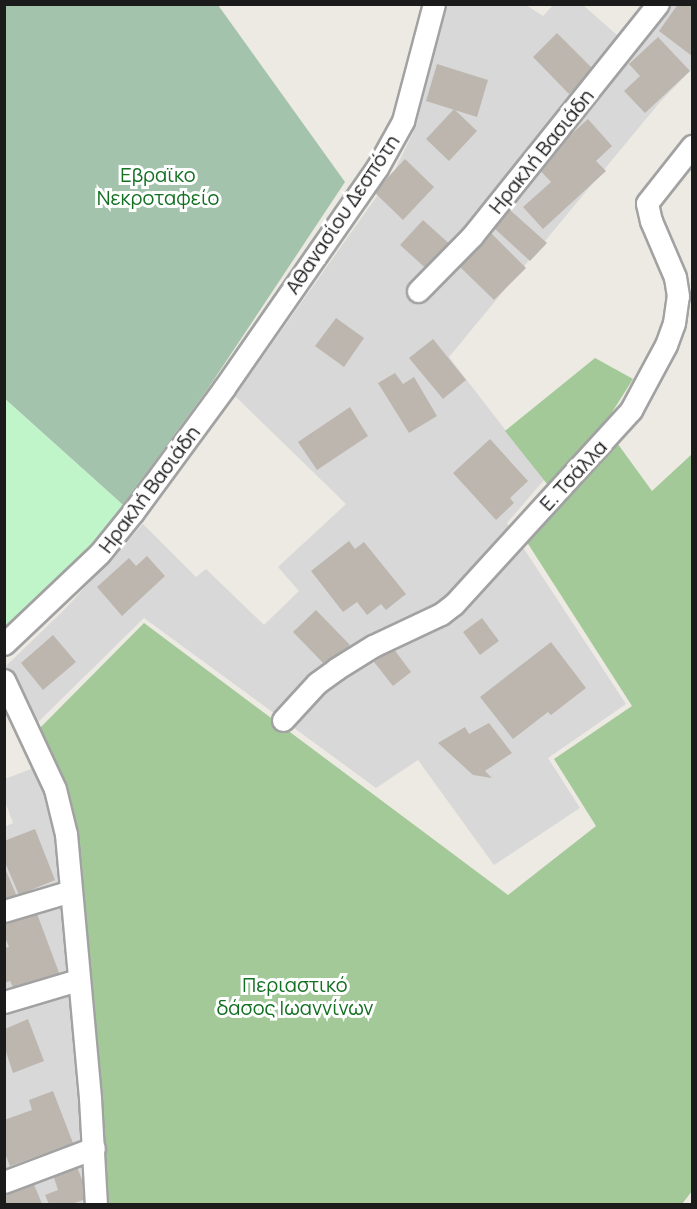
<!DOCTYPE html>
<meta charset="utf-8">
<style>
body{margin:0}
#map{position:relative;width:697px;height:1209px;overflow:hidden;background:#eceae2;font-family:Manrope,sans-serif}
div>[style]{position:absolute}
.residential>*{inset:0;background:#d9d8d8}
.forest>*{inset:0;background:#a3c999}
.cemetery>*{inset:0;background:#a4c3ac}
.park>*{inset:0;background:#c0f4c9}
.building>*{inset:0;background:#bcb6af}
.roads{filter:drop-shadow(2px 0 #a2a2a2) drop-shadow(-2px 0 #a2a2a2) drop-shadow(0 2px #a2a2a2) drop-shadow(0 -2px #a2a2a2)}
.minor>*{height:21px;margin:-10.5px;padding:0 10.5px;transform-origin:10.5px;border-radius:10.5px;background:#fff}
span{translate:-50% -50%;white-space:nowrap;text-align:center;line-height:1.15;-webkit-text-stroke:6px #fff;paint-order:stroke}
.street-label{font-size:20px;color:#1b1b1b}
.park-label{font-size:20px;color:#137023}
.frame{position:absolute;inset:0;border:6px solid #1b1b1b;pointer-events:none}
</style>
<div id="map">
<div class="residential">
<div style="clip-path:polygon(446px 5px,526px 5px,543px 16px,553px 5px,583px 5px,635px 51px,672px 5px,692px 5px,692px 69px,660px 102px,449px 357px,544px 480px,507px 523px,626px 704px,548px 758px,580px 808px,494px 865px,418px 760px,376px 788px,144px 618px,33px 727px,6px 666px,65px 609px,143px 524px,196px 577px,206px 569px,264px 625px,299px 591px,278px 567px,346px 504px,235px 396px,394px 172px,416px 126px)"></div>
<div style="clip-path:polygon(36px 767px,55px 807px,76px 1036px,87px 1204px,5px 1204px,4px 827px,13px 823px,5px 801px,5px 779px)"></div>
</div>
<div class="forest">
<div style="clip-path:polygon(595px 358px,633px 379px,604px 425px,652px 491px,692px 454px,692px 1191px,682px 1204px,103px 1204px,84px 966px,35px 733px,144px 623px,508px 895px,596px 826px,554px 759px,632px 706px,523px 536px,559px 499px,505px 431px)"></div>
</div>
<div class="cemetery">
<div style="clip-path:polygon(5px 5px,218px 5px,345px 182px,209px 387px,123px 505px,5px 399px)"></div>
</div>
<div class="park">
<div style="clip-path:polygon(5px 399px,123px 505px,76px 562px,5px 628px)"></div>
</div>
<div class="building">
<div style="clip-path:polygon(678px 4px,692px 4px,692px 56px,659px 31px)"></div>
<div style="clip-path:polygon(557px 33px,594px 70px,569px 94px,533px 57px)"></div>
<div style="clip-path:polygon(658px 37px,690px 71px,645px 113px,624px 91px,640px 76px,629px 64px)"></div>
<div style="clip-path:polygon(437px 64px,488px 80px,477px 117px,426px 101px)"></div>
<div style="clip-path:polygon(454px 109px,477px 131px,449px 161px,426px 139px)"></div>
<div style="clip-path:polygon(588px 119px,612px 146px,596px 161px,606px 171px,543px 229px,523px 207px,551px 182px,536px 166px)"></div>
<div style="clip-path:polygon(405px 159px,434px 187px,403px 220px,374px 192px)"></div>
<div style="clip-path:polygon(510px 210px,547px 243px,530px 261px,494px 228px)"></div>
<div style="clip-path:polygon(423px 220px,453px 247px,431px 273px,400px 245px)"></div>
<div style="clip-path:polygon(490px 232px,526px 268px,494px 300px,458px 265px)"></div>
<div style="clip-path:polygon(336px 318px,364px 338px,344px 367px,315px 346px)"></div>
<div style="clip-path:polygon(433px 339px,466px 380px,443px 399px,409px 358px)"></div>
<div style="clip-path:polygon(395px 373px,403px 384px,414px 377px,437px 416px,409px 433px,378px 383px)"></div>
<div style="clip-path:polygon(350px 407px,368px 436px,317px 470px,298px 442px)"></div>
<div style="clip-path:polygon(490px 439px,528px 481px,510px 498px,514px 503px,496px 520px,453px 473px)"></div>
<div style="clip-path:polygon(349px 541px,355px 549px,364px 542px,406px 594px,386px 610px,381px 604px,367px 615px,357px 602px,343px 612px,311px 571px)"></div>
<div style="clip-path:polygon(147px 556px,165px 576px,122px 616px,97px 587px,129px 558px,136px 566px)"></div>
<div style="clip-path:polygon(316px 610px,350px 645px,327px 667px,293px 632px)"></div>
<div style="clip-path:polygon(482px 618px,499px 641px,480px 655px,463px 632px)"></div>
<div style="clip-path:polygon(53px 635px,76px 662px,43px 690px,21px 663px)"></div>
<div style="clip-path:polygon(551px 642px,586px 688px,551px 715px,548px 712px,513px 739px,480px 697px)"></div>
<div style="clip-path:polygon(393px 648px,411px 672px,393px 686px,374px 662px)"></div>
<div style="clip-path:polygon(489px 723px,512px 753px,485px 771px,492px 778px,473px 775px,438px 743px,465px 727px,469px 734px)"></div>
<div style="clip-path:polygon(35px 829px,55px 880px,19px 895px,4px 860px,4px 841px)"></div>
<div style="clip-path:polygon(4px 866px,18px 899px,4px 904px)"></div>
<div style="clip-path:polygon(36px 911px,61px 978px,17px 995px,10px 981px,4px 983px,4px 948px,9px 947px,4px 935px,4px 923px)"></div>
<div style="clip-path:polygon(28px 1019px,44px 1061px,13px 1073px,5px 1049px,5px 1029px)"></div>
<div style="clip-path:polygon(53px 1091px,73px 1143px,10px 1166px,4px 1151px,4px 1120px,32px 1110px,29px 1100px)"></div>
<div style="clip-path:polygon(76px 1164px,89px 1198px,72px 1204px,49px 1204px,45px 1195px,58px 1190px,52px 1172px)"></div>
<div style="clip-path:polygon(33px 1182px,42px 1204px,4px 1204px,4px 1193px)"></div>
</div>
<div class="roads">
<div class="minor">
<div style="left:418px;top:291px;width:77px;rotate:-45.5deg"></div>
<div style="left:472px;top:236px;width:297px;rotate:-51.3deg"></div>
<div style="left:4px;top:644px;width:131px;rotate:-43.5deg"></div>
<div style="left:99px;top:554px;width:54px;rotate:-51deg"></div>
<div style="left:133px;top:512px;width:154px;rotate:-53.7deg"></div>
<div style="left:224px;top:388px;width:268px;rotate:-55.2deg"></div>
<div style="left:377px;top:168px;width:54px;rotate:-61deg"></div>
<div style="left:403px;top:121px;width:121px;rotate:-75.2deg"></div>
<div style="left:4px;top:680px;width:120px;rotate:64.9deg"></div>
<div style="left:55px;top:789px;width:46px;rotate:76.3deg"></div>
<div style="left:66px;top:834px;width:265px;rotate:84.8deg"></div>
<div style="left:90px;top:1098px;width:106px;rotate:86.8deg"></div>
<div style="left:283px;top:720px;width:50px;rotate:-47.4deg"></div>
<div style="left:317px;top:683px;width:24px;rotate:-36deg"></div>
<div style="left:336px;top:669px;width:44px;rotate:-31.9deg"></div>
<div style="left:373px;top:646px;width:75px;rotate:-25.2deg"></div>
<div style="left:441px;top:614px;width:16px;rotate:-38deg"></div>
<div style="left:454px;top:604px;width:263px;rotate:-47.6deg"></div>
<div style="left:631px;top:410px;width:74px;rotate:-61.7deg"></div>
<div style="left:666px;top:345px;width:23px;rotate:-70deg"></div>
<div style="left:674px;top:323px;width:27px;rotate:-82deg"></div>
<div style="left:678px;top:296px;width:19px;rotate:-99deg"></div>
<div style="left:675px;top:277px;width:61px;rotate:-113.2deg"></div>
<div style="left:651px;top:221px;width:18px;rotate:-103deg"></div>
<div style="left:647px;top:203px;width:73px;rotate:-51.7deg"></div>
<div style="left:4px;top:911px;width:70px;rotate:-16.6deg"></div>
<div style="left:4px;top:1002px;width:77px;rotate:-16.6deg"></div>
<div style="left:4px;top:1182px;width:96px;rotate:-20.7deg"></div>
</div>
</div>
<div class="street-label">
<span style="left:541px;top:151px;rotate:-51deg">Ηρακλή Βασιάδη</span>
<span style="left:342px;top:214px;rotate:-56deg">Αθανασίου Δεσπότη</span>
<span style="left:573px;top:475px;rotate:-47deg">Ε. Τσάλλα</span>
<span style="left:149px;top:489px;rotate:-53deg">Ηρακλή Βασιάδη</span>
</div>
<div class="park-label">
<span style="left:158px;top:186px">Εβραϊκο<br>Νεκροταφείο</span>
<span style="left:295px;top:996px">Περιαστικό<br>δάσος Ιωαννίνων</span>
</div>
<div class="frame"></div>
</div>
